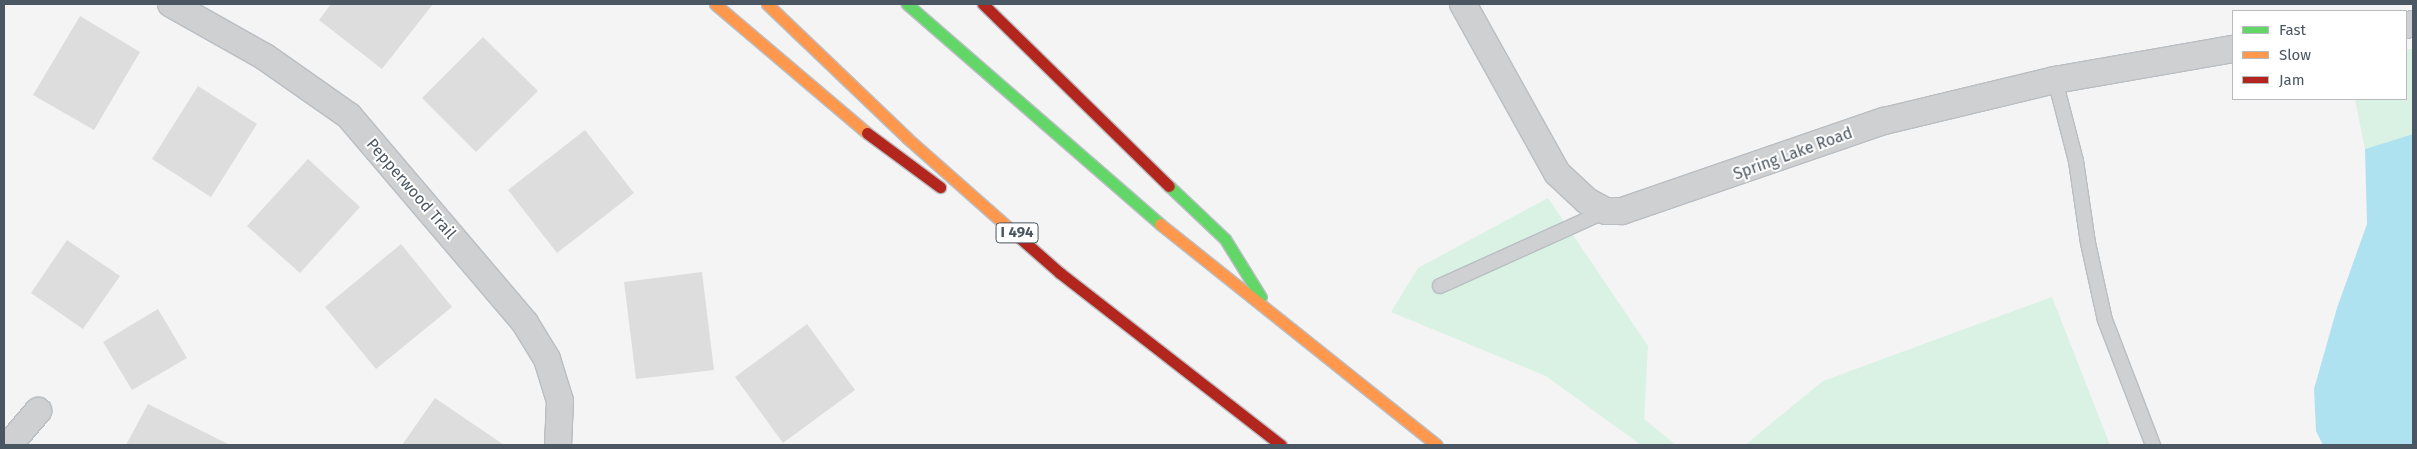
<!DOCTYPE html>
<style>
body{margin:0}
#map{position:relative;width:2417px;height:449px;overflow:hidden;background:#f4f4f4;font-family:"Fira Sans",sans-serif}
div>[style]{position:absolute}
.green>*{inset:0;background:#d9f2e3}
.water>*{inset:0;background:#aee2f0}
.building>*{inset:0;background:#ddddde}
.roads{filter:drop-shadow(1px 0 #b9bec3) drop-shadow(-1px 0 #b9bec3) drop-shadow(0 1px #b9bec3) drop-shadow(0 -1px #b9bec3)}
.lane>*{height:14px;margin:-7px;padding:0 7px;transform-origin:7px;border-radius:7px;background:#ced0d2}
.street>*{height:26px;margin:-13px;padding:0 13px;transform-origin:13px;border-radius:13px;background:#ced0d2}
.fast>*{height:11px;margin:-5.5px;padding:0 5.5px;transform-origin:5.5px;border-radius:5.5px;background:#63d668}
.slow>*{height:11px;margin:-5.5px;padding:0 5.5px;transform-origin:5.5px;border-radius:5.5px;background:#ff974d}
.jam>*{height:11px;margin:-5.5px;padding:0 5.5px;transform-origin:5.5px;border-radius:5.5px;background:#b3261e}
span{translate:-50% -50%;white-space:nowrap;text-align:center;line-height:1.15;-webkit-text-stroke:4px #fff;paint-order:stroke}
.shield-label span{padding:1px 4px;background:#fff;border:1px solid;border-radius:4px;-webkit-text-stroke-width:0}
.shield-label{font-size:15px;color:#4a5661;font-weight:700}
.street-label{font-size:16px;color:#4a5661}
.frame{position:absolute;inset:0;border:5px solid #4a5661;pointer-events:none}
.legend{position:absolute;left:2232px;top:10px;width:175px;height:90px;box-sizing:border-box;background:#fff;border:1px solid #b7bbc0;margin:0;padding:6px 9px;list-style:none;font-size:15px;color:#4a5661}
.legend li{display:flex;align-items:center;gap:10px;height:25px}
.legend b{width:25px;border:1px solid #b7bbc0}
</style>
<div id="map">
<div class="green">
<div style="clip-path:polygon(2406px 49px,2413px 49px,2413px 134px,2365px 149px,2355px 99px,2406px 99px)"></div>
<div style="clip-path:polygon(1548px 198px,1648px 346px,1644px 419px,1676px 445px,1641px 445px,1546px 376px,1391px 312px,1418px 268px)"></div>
<div style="clip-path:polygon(2052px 297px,2110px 445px,1745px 445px,1823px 381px)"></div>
</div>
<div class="water">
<div style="clip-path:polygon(2413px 134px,2413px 445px,2323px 445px,2316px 431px,2314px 389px,2337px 308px,2367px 224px,2365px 149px)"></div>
</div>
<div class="building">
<div style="clip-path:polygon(331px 4px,433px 4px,382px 69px,319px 20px)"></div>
<div style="clip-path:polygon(80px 16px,140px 52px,94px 130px,33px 95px)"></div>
<div style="clip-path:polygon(483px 37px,538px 91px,476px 152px,422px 98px)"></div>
<div style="clip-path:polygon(198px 86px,257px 124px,211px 197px,152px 159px)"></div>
<div style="clip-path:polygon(585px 130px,634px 193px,557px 253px,508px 190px)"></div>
<div style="clip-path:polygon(308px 159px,360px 207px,300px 273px,247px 226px)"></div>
<div style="clip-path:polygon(67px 240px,120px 276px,83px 329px,31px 293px)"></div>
<div style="clip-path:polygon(401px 244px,452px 307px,376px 369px,325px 307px)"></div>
<div style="clip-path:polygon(702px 272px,714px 370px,636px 379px,624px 282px)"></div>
<div style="clip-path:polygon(158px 309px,187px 358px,132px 390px,103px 342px)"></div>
<div style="clip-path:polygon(807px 324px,855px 390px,783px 443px,735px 377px)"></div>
<div style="clip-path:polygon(435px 398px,504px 445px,402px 445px)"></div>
<div style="clip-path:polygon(148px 404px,230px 445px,126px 445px)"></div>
</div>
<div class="roads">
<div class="lane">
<div style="left:2055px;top:80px;width:84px;rotate:75.5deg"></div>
<div style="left:2076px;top:161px;width:83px;rotate:81.7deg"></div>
<div style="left:2088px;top:243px;width:79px;rotate:77.6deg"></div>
<div style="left:2105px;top:320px;width:134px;rotate:69deg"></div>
<div style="left:1440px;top:286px;width:182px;rotate:-24.3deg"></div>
</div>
<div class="street">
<div style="left:171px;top:4px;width:108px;rotate:29.4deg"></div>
<div style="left:265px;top:57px;width:103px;rotate:35.1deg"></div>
<div style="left:349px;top:116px;width:272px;rotate:49.6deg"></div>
<div style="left:525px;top:323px;width:42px;rotate:58.6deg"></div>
<div style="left:547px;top:359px;width:44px;rotate:72.8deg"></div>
<div style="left:560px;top:401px;width:44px;rotate:92.6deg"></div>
<div style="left:1463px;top:4px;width:193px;rotate:60.9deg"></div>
<div style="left:1557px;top:173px;width:41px;rotate:43deg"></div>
<div style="left:1587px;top:201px;width:21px;rotate:28deg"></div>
<div style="left:1606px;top:211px;width:16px"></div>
<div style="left:1622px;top:211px;width:277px;rotate:-19deg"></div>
<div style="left:1884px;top:121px;width:176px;rotate:-13.5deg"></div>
<div style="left:2055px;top:80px;width:181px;rotate:-9.9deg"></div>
<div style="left:2406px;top:25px;width:7px;rotate:-8deg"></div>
<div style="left:9px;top:445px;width:45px;rotate:-49.5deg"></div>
</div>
<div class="fast">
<div style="left:907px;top:4px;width:335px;rotate:41deg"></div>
<div style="left:1169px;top:186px;width:77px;rotate:43.4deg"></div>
<div style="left:1225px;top:239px;width:68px;rotate:58.2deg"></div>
</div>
<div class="slow">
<div style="left:715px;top:4px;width:199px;rotate:40.3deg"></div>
<div style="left:767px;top:4px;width:194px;rotate:43.7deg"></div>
<div style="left:907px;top:138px;width:149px;rotate:41.5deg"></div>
<div style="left:1160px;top:224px;width:354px;rotate:38.6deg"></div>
</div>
<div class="jam">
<div style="left:983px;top:4px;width:260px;rotate:44.4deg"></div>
<div style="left:867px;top:133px;width:91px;rotate:36.5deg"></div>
<div style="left:1019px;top:237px;width:55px;rotate:41.3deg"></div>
<div style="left:1060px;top:273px;width:280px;rotate:37.9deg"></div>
</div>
</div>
<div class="shield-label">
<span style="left:1017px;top:233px">I 494</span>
</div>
<div class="street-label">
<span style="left:1793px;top:154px;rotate:-20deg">Spring Lake Road</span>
<span style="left:411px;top:189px;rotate:49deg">Pepperwood Trail</span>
</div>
<div class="frame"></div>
<ul class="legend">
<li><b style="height:6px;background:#63d668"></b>Fast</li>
<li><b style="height:6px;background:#ff974d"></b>Slow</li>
<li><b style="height:6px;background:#b3261e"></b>Jam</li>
</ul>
</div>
